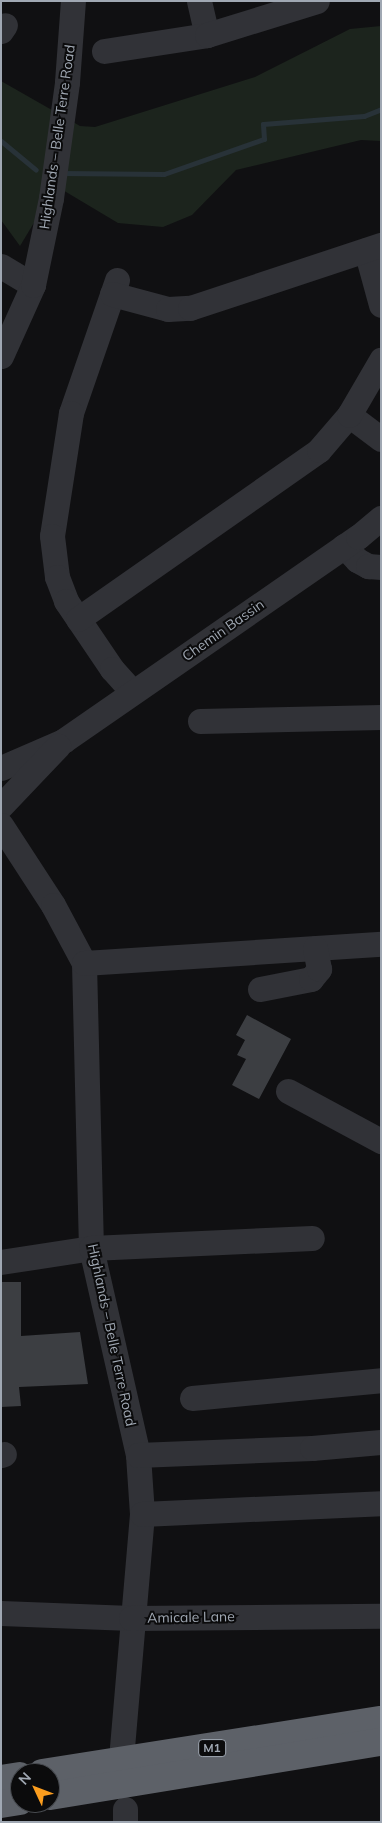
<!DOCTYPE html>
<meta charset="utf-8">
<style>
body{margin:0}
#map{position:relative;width:382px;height:1823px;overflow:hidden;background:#101012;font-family:Mulish,sans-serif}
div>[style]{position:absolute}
.green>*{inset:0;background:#1c241d}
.stream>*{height:5px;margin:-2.5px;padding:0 2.5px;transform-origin:2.5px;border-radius:2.5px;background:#283238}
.building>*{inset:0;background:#3c3e42}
.minor>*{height:25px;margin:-12.5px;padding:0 12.5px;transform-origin:12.5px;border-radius:12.5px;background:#313237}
.highway>*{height:28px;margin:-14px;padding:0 14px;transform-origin:14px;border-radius:14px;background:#5d6168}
span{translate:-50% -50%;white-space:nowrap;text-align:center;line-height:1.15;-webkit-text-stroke:4px #0b0b0c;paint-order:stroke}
.shield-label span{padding:1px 4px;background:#0b0b0c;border:1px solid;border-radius:4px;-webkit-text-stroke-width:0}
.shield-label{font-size:12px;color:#a0a8b3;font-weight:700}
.street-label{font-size:14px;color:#a0a8b3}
.frame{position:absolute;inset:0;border:2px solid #a0a8b3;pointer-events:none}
.north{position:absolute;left:10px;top:1763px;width:50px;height:50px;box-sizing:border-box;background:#0b0b0c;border:1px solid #474a4f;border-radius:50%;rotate:313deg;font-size:14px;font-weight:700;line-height:20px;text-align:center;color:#a0a8b3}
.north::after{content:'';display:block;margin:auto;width:18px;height:22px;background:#fb9d1e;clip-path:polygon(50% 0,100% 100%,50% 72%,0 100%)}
</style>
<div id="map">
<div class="green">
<div style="clip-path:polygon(381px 26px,381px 141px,361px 140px,236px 170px,192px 215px,163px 227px,118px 223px,56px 186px,20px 246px,1px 220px,1px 81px,80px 126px,95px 127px,255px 77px,350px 29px)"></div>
</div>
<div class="stream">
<div style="left:1px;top:141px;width:45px;rotate:39.6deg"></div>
<div style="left:62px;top:173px;width:102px;rotate:0.6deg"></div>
<div style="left:164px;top:174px;width:106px;rotate:-19.3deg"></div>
<div style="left:264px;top:139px;width:15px;rotate:-94deg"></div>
<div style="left:263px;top:124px;width:101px;rotate:-4.5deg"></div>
<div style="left:364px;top:116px;width:18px;rotate:-22deg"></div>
</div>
<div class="building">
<div style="clip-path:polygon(247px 1015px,291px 1039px,259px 1099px,232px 1085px,246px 1059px,237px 1055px,245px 1040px,236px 1035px)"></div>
<div style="clip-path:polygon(1px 1282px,21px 1282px,21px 1336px,80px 1332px,88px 1384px,19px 1387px,21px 1406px,1px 1407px)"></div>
</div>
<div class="minor">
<div style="left:199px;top:1px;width:35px;rotate:77deg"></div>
<div style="left:1px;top:31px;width:7px;rotate:-56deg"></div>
<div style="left:104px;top:51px;width:104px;rotate:-8.8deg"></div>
<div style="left:207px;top:35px;width:115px;rotate:-17.2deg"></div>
<div style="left:366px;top:250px;width:57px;rotate:74.7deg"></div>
<div style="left:1px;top:266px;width:37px;rotate:31deg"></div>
<div style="left:117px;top:280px;width:141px;rotate:109.1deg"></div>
<div style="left:71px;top:413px;width:124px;rotate:98.8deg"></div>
<div style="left:52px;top:536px;width:41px;rotate:83deg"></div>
<div style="left:57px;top:577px;width:26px;rotate:69deg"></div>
<div style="left:66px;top:601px;width:82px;rotate:55.9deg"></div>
<div style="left:112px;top:669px;width:31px;rotate:48deg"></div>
<div style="left:112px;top:294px;width:58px;rotate:15deg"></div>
<div style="left:168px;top:309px;width:22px;rotate:-3deg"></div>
<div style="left:190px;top:308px;width:201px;rotate:-18.3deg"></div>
<div style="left:1px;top:356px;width:78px;rotate:-65.7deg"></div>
<div style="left:33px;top:285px;width:89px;rotate:-78.3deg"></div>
<div style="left:51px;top:198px;width:117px;rotate:-82.1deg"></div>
<div style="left:67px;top:82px;width:81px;rotate:-85.8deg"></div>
<div style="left:349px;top:415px;width:40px;rotate:37deg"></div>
<div style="left:344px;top:546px;width:19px;rotate:47deg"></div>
<div style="left:357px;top:560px;width:13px;rotate:29deg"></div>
<div style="left:368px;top:566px;width:13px;rotate:4deg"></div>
<div style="left:78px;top:619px;width:294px;rotate:-35deg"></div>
<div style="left:319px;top:450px;width:46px;rotate:-49.4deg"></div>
<div style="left:349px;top:415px;width:64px;rotate:-59.8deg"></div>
<div style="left:200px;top:721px;width:181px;rotate:-1.3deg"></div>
<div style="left:1px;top:768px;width:68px;rotate:-23.5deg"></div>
<div style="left:63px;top:741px;width:359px;rotate:-34.7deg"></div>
<div style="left:358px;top:537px;width:30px;rotate:-40deg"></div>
<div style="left:1px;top:806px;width:83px;rotate:-46.5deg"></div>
<div style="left:1px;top:825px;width:95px;rotate:57deg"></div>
<div style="left:53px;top:905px;width:66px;rotate:61.9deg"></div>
<div style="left:84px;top:963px;width:285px;rotate:88.6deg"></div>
<div style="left:91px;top:1248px;width:212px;rotate:77.2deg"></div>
<div style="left:138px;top:1455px;width:59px;rotate:86.1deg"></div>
<div style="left:142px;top:1514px;width:234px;rotate:94.9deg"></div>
<div style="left:84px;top:963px;width:298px;rotate:-3.7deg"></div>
<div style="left:260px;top:989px;width:52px;rotate:-11.1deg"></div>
<div style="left:311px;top:979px;width:13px;rotate:-51deg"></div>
<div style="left:319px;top:969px;width:21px;rotate:-101deg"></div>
<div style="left:288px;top:1091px;width:106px;rotate:28.3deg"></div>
<div style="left:1px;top:1262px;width:91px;rotate:-8.8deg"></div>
<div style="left:91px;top:1248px;width:221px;rotate:-2.6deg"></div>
<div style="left:192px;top:1398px;width:190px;rotate:-5.4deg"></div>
<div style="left:1px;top:1455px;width:3px;rotate:-18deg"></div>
<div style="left:138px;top:1455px;width:174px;rotate:-2.3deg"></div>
<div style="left:312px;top:1448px;width:69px;rotate:-5deg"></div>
<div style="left:142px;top:1514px;width:239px;rotate:-2.6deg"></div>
<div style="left:1px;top:1613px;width:130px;rotate:2.2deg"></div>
<div style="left:131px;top:1618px;width:250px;rotate:-0.5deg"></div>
<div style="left:125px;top:1809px;width:13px;rotate:90deg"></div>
</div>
<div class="highway">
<div style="left:42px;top:1773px;width:343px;rotate:-8.9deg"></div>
<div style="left:1px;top:1779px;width:19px;rotate:-9deg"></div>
<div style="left:50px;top:1796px;width:335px;rotate:-9.3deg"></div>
<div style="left:1px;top:1804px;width:19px;rotate:-9deg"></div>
</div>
<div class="shield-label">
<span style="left:212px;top:1748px">M1</span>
</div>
<div class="street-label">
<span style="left:57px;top:137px;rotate:-82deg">Highlands – Belle Terre Road</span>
<span style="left:223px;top:630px;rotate:-35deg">Chemin Bassin</span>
<span style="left:112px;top:1335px;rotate:78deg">Highlands – Belle Terre Road</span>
<span style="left:191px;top:1617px;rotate:-1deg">Amicale Lane</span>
</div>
<div class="frame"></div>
<div class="north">N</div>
</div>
